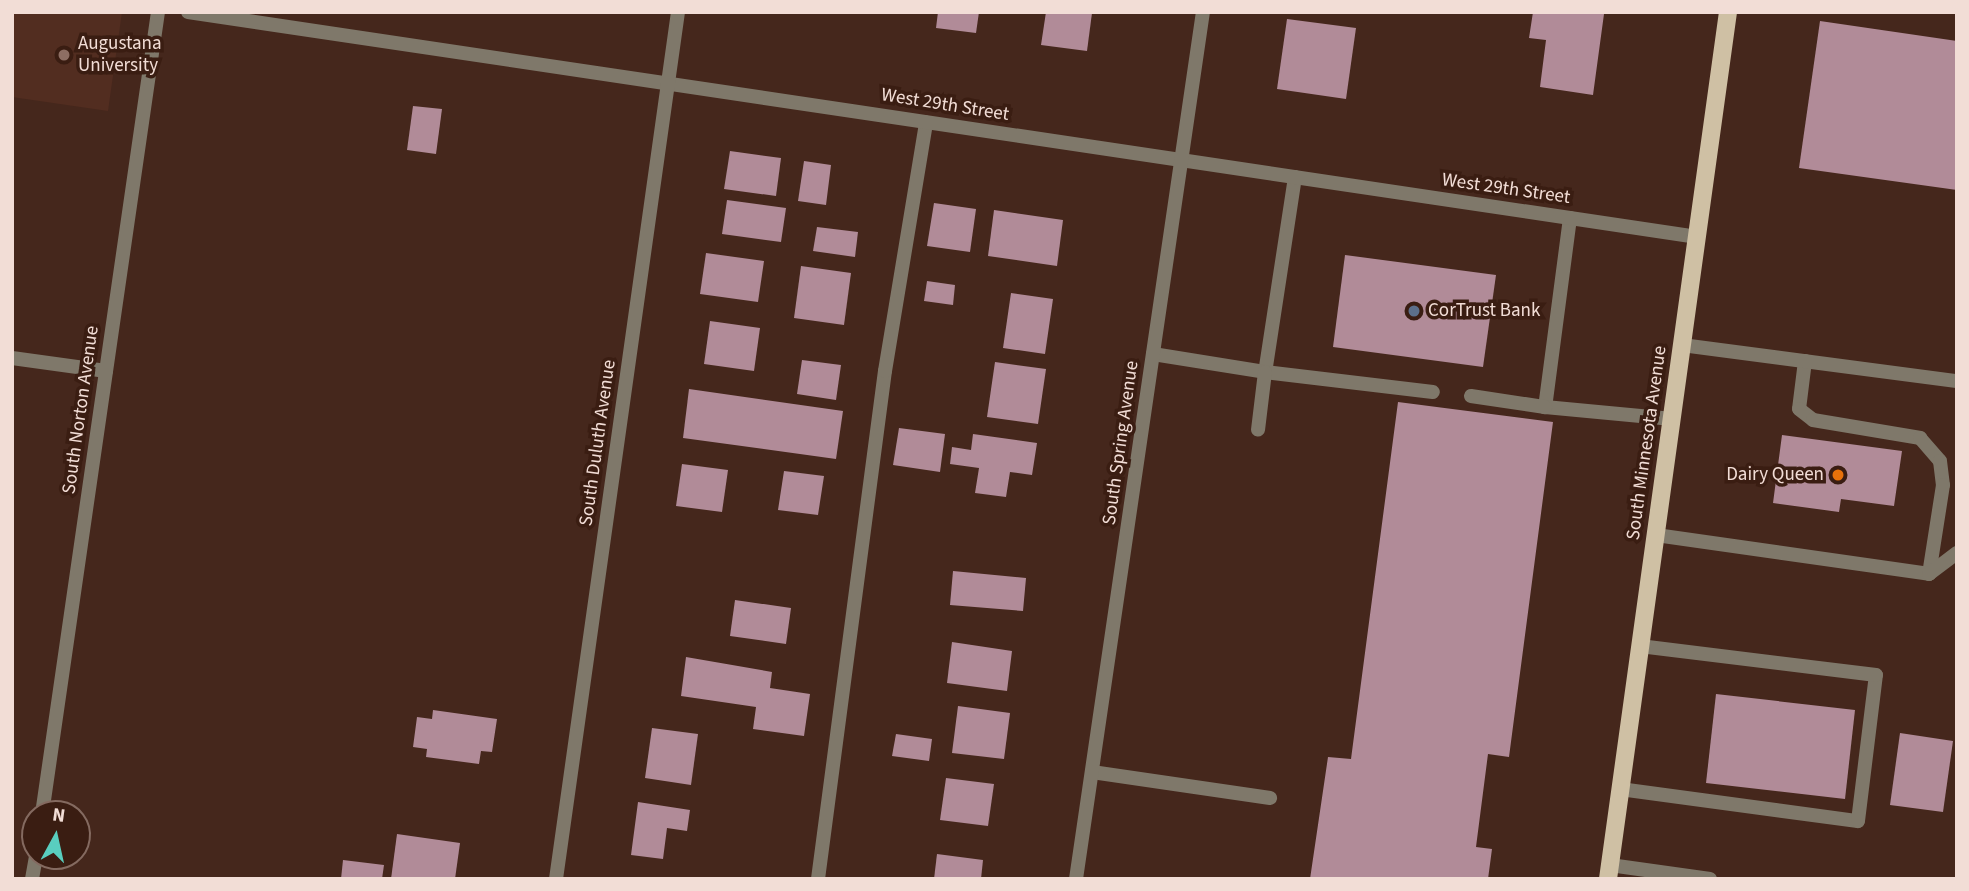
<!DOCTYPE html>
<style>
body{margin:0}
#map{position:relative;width:1969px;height:891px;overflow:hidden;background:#45271c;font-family:"Source Sans 3",sans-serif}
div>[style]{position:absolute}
.built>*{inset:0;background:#522d20}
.building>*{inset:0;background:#b18b98}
.service>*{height:14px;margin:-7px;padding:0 7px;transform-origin:7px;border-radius:7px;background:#7f786a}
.minor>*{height:14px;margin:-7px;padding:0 7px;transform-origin:7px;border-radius:7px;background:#7f786a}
.primary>*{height:18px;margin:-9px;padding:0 9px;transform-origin:9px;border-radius:9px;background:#cfc0a4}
.dots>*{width:19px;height:19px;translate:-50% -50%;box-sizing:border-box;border:4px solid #3a1d12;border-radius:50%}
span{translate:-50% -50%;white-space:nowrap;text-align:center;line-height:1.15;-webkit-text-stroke:7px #3a1d12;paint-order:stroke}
.poi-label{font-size:19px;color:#f2ddd6}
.left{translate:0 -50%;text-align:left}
.right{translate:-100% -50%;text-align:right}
.street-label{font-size:19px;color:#f2ddd6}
.frame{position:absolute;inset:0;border:14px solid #f2ddd6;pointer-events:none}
.north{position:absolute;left:21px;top:800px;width:70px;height:70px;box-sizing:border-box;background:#3a1d12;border:2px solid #846a60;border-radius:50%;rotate:8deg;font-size:19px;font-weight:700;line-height:28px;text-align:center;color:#f2ddd6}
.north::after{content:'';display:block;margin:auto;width:24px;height:32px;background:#59cebf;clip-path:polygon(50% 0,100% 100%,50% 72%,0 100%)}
</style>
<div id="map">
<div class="built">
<div style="clip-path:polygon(12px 12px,122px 12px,108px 111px,12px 97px)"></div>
</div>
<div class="building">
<div style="clip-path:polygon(938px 12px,979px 12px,976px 33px,936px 28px)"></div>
<div style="clip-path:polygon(1046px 12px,1092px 13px,1087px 51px,1041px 45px)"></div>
<div style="clip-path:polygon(1533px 12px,1604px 14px,1593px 95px,1540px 87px,1546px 40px,1529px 38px)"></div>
<div style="clip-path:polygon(1287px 19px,1356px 28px,1346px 99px,1277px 89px)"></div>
<div style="clip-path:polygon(1820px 21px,1957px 41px,1957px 190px,1799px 168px)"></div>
<div style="clip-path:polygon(413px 106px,442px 109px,436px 154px,407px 150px)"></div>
<div style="clip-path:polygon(730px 151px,781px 158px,776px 196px,724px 189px)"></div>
<div style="clip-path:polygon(804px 161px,831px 165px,826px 205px,798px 201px)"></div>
<div style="clip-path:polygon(727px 200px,786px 208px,781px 242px,722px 234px)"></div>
<div style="clip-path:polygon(934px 203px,976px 209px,970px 252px,927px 246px)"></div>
<div style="clip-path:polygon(994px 210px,1063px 220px,1057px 266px,988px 256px)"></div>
<div style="clip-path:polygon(817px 227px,858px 232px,855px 257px,813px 251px)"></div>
<div style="clip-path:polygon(706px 253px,764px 261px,758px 302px,700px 294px)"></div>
<div style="clip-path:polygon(1345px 255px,1496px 275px,1483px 367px,1333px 347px)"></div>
<div style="clip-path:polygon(801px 266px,851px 273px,844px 325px,794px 318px)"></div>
<div style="clip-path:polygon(927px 281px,955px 285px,953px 305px,924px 301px)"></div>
<div style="clip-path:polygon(1011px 293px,1053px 299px,1045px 354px,1003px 348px)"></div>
<div style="clip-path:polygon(710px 321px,760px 328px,754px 371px,704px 364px)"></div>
<div style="clip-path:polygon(802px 360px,841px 365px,836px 400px,797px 394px)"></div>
<div style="clip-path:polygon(995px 362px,1046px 369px,1038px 424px,987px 417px)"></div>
<div style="clip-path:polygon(689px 389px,843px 411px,836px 459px,683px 438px)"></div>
<div style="clip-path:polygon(1398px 402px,1553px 422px,1509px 757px,1488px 754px,1476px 847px,1492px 849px,1488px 879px,1310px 879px,1328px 757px,1351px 759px)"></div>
<div style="clip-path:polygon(899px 428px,945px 434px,940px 472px,893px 465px)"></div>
<div style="clip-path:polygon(973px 434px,1037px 443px,1032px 475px,1010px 472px,1006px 497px,975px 493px,979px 468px,950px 464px,952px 447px,971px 450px)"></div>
<div style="clip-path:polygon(1782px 435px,1902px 451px,1894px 506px,1841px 499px,1839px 512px,1773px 503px)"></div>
<div style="clip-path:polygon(682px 464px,728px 470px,722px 512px,676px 506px)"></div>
<div style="clip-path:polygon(784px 471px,824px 476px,818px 515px,778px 510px)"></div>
<div style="clip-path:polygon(953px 571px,1026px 578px,1023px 611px,950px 605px)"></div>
<div style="clip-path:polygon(735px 600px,791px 608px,786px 644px,730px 636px)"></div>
<div style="clip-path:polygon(952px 642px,1012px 651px,1007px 691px,947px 683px)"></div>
<div style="clip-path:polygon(686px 657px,772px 672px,770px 688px,810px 694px,804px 736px,753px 729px,756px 707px,681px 696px)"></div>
<div style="clip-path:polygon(1716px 694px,1855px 710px,1845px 799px,1706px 783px)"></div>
<div style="clip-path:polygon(958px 706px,1010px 713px,1004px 759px,952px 753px)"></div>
<div style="clip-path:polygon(433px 710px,497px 719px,492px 752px,481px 751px,479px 764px,426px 757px,427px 749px,413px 747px,417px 717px,432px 719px)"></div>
<div style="clip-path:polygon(652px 728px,698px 734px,691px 785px,645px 778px)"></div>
<div style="clip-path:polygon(1900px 733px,1953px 741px,1943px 812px,1890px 805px)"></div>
<div style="clip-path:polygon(896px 734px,932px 739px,929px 761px,892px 756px)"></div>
<div style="clip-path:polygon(946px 778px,994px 784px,988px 826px,940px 820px)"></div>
<div style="clip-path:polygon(638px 802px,690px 810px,687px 831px,667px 828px,663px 859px,631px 855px)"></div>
<div style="clip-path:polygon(397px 834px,460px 843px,455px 879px,391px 879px)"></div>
<div style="clip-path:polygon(937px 854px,983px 860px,981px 879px,934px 879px)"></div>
<div style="clip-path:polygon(343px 860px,384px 865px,382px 879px,341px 879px)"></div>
</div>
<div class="service">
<div style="left:1295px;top:177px;width:197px;rotate:98.7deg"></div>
<div style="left:1265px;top:372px;width:169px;rotate:6.8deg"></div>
<div style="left:1570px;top:218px;width:191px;rotate:97.5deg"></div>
<div style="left:1545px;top:407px;width:128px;rotate:5.4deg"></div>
<div style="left:1153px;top:354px;width:113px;rotate:9.1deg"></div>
<div style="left:1265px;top:372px;width:58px;rotate:96.9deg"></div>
<div style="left:12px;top:358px;width:95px;rotate:7.9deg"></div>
<div style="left:1805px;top:361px;width:48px;rotate:97.1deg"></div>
<div style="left:1799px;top:409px;width:18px;rotate:38deg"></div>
<div style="left:1813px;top:420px;width:109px;rotate:9.5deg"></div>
<div style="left:1920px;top:438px;width:30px;rotate:49deg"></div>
<div style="left:1940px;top:461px;width:24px;rotate:83deg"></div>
<div style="left:1943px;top:485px;width:90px;rotate:98.9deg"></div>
<div style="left:1471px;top:396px;width:75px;rotate:8.5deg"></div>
<div style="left:1656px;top:535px;width:276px;rotate:8.1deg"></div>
<div style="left:1929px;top:574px;width:35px;rotate:-37deg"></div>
<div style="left:1092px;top:772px;width:180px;rotate:8.3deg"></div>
<div style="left:1620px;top:789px;width:240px;rotate:7.7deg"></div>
<div style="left:1858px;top:821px;width:147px;rotate:-83deg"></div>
<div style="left:1876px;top:675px;width:238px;rotate:-173deg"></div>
<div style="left:818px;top:879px;width:512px;rotate:-82.49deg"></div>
<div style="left:885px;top:371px;width:252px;rotate:-80.6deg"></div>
</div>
<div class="minor">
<div style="left:188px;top:12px;width:1526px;rotate:8.48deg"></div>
<div style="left:1682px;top:345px;width:277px;rotate:7.5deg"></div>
<div style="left:42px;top:814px;width:810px;rotate:-81.77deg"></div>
<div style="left:1610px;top:865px;width:101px;rotate:8deg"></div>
<div style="left:32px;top:879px;width:23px;rotate:-80deg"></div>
<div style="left:556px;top:879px;width:876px;rotate:-81.99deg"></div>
<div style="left:1076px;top:879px;width:876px;rotate:-81.67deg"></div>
</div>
<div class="primary">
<div style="left:1608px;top:879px;width:875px;rotate:-82.12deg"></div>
</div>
<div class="dots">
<div style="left:64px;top:55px;background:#8d6e63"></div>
<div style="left:1414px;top:311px;background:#5c6f8a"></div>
<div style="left:1838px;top:475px;background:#e8710a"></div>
</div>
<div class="poi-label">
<span class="left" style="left:78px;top:55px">Augustana<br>University</span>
<span class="left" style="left:1428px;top:311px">CorTrust Bank</span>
<span class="right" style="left:1824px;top:475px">Dairy Queen</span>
</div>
<div class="street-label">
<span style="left:945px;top:105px;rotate:9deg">West 29th Street</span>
<span style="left:1506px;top:189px;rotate:8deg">West 29th Street</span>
<span style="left:81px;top:410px;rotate:-82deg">South Norton Avenue</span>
<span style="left:598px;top:443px;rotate:-82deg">South Duluth Avenue</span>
<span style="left:1121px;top:443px;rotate:-82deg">South Spring Avenue</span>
<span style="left:1647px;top:443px;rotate:-82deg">South Minnesota Avenue</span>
</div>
<div class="frame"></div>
<div class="north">N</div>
</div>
